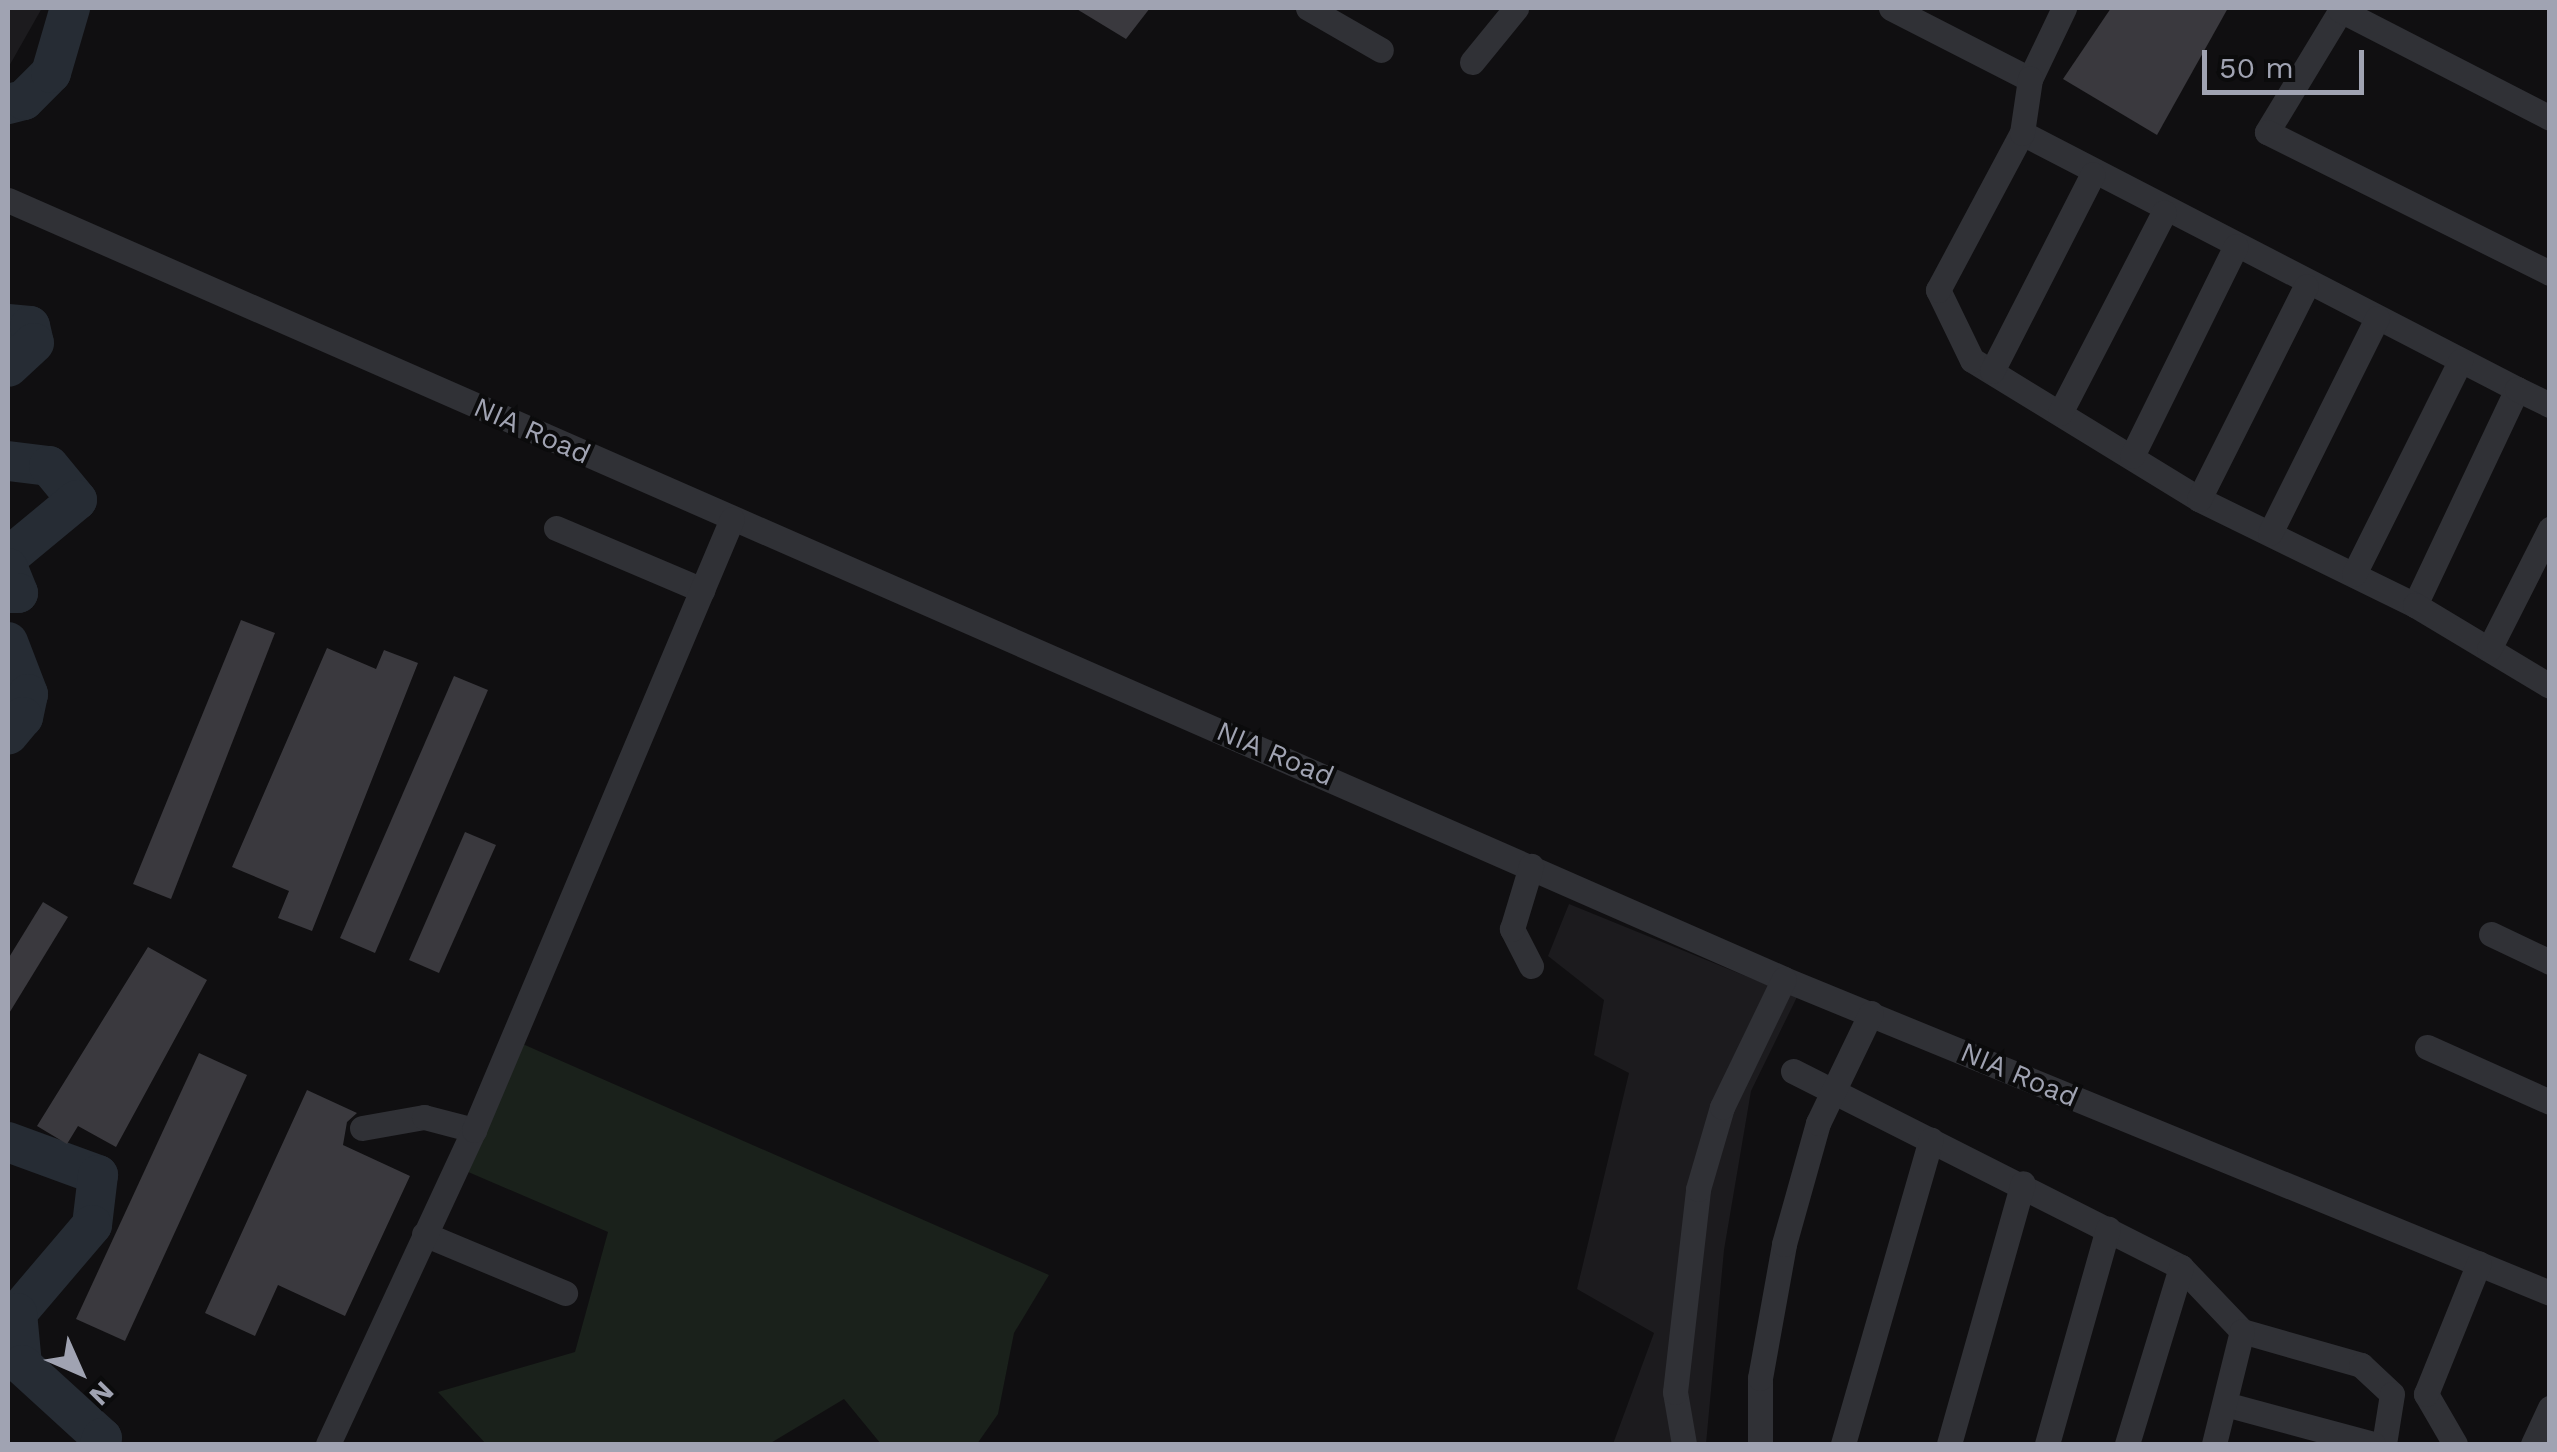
<!DOCTYPE html>
<style>
body{margin:0}
#map{position:relative;width:2557px;height:1452px;overflow:hidden;background:#100f11;font-family:"Work Sans",sans-serif}
div>[style]{position:absolute}
.built>*{inset:0;background:#1c1b1e}
.green>*{inset:0;background:#1a211b}
.river>*{height:40px;margin:-20px;padding:0 20px;transform-origin:20px;border-radius:20px;background:#262c34}
.building>*{inset:0;background:#3a393e}
.minor>*{height:25px;margin:-12.5px;padding:0 12.5px;transform-origin:12.5px;border-radius:12.5px;background:#303136}
span{translate:-50% -50%;white-space:nowrap;text-align:center;line-height:1.15;-webkit-text-stroke:8px #0b0b0c;paint-order:stroke}
.street-label{font-size:28px;color:#a0a3b2}
.frame{position:absolute;inset:0;border:10px solid #a0a3b2;pointer-events:none}
.north{position:absolute;left:30px;top:1322px;width:100px;height:100px;-webkit-text-stroke:8px #0b0b0c;paint-order:stroke;rotate:135deg;font-size:28px;font-weight:700;line-height:40px;text-align:center;color:#a0a3b2}
.north::after{content:'';display:block;margin:auto;width:35px;height:45px;background:#a0a3b2;clip-path:polygon(50% 0,100% 100%,50% 72%,0 100%)}
.scale{position:absolute;left:2202px;top:50px;width:162px;height:45px;box-sizing:border-box;border:5px solid #a0a3b2;border-top:0;padding-left:12px;font-size:30px;line-height:35px;white-space:nowrap;color:#a0a3b2;-webkit-text-stroke:8px #0b0b0c;paint-order:stroke}
</style>
<div id="map">
<div class="built">
<div style="clip-path:polygon(8px 8px,42px 8px,8px 68px)"></div>
<div style="clip-path:polygon(1569px 904px,1797px 997px,1751px 1091px,1724px 1250px,1706px 1444px,1613px 1444px,1654px 1333px,1577px 1289px,1629px 1073px,1594px 1055px,1604px 1000px,1548px 956px)"></div>
</div>
<div class="green">
<div style="clip-path:polygon(509px 1038px,1049px 1275px,1014px 1333px,998px 1414px,977px 1444px,881px 1444px,844px 1399px,769px 1444px,486px 1444px,438px 1392px,575px 1352px,608px 1232px,452px 1165px)"></div>
</div>
<div class="river">
<div style="left:8px;top:104px;width:16px;rotate:-14deg"></div>
<div style="left:24px;top:100px;width:38px;rotate:-45deg"></div>
<div style="left:51px;top:73px;width:68px;rotate:-73.7deg"></div>
<div style="left:8px;top:324px;width:22px;rotate:5deg"></div>
<div style="left:30px;top:326px;width:17px;rotate:77deg"></div>
<div style="left:34px;top:343px;width:35px;rotate:137deg"></div>
<div style="left:8px;top:461px;width:41px;rotate:7deg"></div>
<div style="left:49px;top:466px;width:44px;rotate:50.5deg"></div>
<div style="left:77px;top:500px;width:89px;rotate:140.4deg"></div>
<div style="left:8px;top:568px;width:27px;rotate:68deg"></div>
<div style="left:18px;top:593px;width:10px;rotate:180deg"></div>
<div style="left:8px;top:642px;width:56px;rotate:69deg"></div>
<div style="left:28px;top:694px;width:24px;rotate:102deg"></div>
<div style="left:23px;top:717px;width:23px;rotate:130deg"></div>
<div style="left:8px;top:1142px;width:96px;rotate:20.1deg"></div>
<div style="left:98px;top:1175px;width:50px;rotate:96.8deg"></div>
<div style="left:92px;top:1225px;width:116px;rotate:130.4deg"></div>
<div style="left:17px;top:1313px;width:52px;rotate:84.5deg"></div>
<div style="left:22px;top:1365px;width:108px;rotate:42.4deg"></div>
<div style="left:102px;top:1438px;width:6px;rotate:108deg"></div>
</div>
<div class="building">
<div style="clip-path:polygon(1075px 8px,1150px 8px,1126px 39px)"></div>
<div style="clip-path:polygon(2111px 8px,2228px 8px,2157px 135px,2063px 79px)"></div>
<div style="clip-path:polygon(241px 620px,275px 633px,171px 899px,133px 884px)"></div>
<div style="clip-path:polygon(327px 648px,376px 669px,384px 650px,418px 663px,312px 931px,278px 918px,289px 891px,232px 867px)"></div>
<div style="clip-path:polygon(454px 676px,488px 690px,375px 953px,340px 938px)"></div>
<div style="clip-path:polygon(465px 832px,496px 845px,439px 973px,409px 960px)"></div>
<div style="clip-path:polygon(43px 902px,68px 917px,8px 1015px,8px 959px)"></div>
<div style="clip-path:polygon(148px 947px,207px 980px,116px 1147px,78px 1126px,67px 1144px,37px 1126px)"></div>
<div style="clip-path:polygon(199px 1053px,247px 1075px,125px 1341px,76px 1319px)"></div>
<div style="clip-path:polygon(307px 1090px,357px 1113px,347px 1122px,343px 1145px,410px 1176px,345px 1316px,278px 1285px,255px 1336px,205px 1313px)"></div>
</div>
<div class="minor">
<div style="left:1308px;top:8px;width:84px;rotate:29.9deg"></div>
<div style="left:1891px;top:8px;width:156px;rotate:27.1deg"></div>
<div style="left:2030px;top:79px;width:79px;rotate:-64.4deg"></div>
<div style="left:2342px;top:8px;width:145px;rotate:121.2deg"></div>
<div style="left:2267px;top:132px;width:316px;rotate:26.5deg"></div>
<div style="left:2340px;top:10px;width:236px;rotate:27.2deg"></div>
<div style="left:1472px;top:62px;width:70px;rotate:-50.8deg"></div>
<div style="left:2022px;top:133px;width:557px;rotate:27.35deg"></div>
<div style="left:2517px;top:389px;width:239px;rotate:115.3deg"></div>
<div style="left:2415px;top:605px;width:241px;rotate:-153.9deg"></div>
<div style="left:2199px;top:499px;width:266px;rotate:-148.5deg"></div>
<div style="left:1972px;top:360px;width:78px;rotate:-115.9deg"></div>
<div style="left:1938px;top:290px;width:178px;rotate:-61.9deg"></div>
<div style="left:2022px;top:133px;width:55px;rotate:-81.6deg"></div>
<div style="left:8px;top:200px;width:1939px;rotate:23.68deg"></div>
<div style="left:1784px;top:979px;width:828px;rotate:22.29deg"></div>
<div style="left:1992px;top:371px;width:221px;rotate:-62.9deg"></div>
<div style="left:2517px;top:389px;width:37px;rotate:26deg"></div>
<div style="left:2060px;top:413px;width:226px;rotate:-62.6deg"></div>
<div style="left:2132px;top:456px;width:234px;rotate:-63.7deg"></div>
<div style="left:2199px;top:499px;width:238px;rotate:-63.3deg"></div>
<div style="left:556px;top:528px;width:159px;rotate:23deg"></div>
<div style="left:2270px;top:533px;width:240px;rotate:-63.5deg"></div>
<div style="left:2354px;top:574px;width:238px;rotate:-63.5deg"></div>
<div style="left:2415px;top:605px;width:157px;rotate:31deg"></div>
<div style="left:2489px;top:649px;width:135px;rotate:-63.1deg"></div>
<div style="left:2491px;top:934px;width:65px;rotate:25.4deg"></div>
<div style="left:1531px;top:966px;width:42px;rotate:-117.2deg"></div>
<div style="left:1512px;top:929px;width:66px;rotate:-73.2deg"></div>
<div style="left:2427px;top:1047px;width:135px;rotate:24.1deg"></div>
<div style="left:1793px;top:1071px;width:435px;rotate:26.8deg"></div>
<div style="left:2181px;top:1267px;width:88px;rotate:46.4deg"></div>
<div style="left:2242px;top:1331px;width:124px;rotate:15.9deg"></div>
<div style="left:2361px;top:1365px;width:42px;rotate:43.1deg"></div>
<div style="left:2392px;top:1394px;width:51px;rotate:99.1deg"></div>
<div style="left:362px;top:1128px;width:63px;rotate:-10.1deg"></div>
<div style="left:424px;top:1117px;width:52px;rotate:14.6deg"></div>
<div style="left:424px;top:1234px;width:153px;rotate:22.7deg"></div>
<div style="left:2225px;top:1404px;width:153px;rotate:15.1deg"></div>
<div style="left:328px;top:1444px;width:346px;rotate:-65.1deg"></div>
<div style="left:474px;top:1130px;width:663px;rotate:-67.11deg"></div>
<div style="left:1684px;top:1444px;width:53px;rotate:-99.8deg"></div>
<div style="left:1675px;top:1392px;width:204px;rotate:-83.5deg"></div>
<div style="left:1698px;top:1189px;width:85px;rotate:-73.7deg"></div>
<div style="left:1722px;top:1107px;width:142px;rotate:-64.2deg"></div>
<div style="left:1760px;top:1444px;width:66px;rotate:-90deg"></div>
<div style="left:1760px;top:1378px;width:136px;rotate:-79.8deg"></div>
<div style="left:1784px;top:1244px;width:126px;rotate:-74.3deg"></div>
<div style="left:1818px;top:1123px;width:122px;rotate:-64.3deg"></div>
<div style="left:1843px;top:1444px;width:317px;rotate:-73.9deg"></div>
<div style="left:1949px;top:1444px;width:271px;rotate:-74.2deg"></div>
<div style="left:2047px;top:1444px;width:224px;rotate:-74.2deg"></div>
<div style="left:2127px;top:1444px;width:185px;rotate:-73deg"></div>
<div style="left:2214px;top:1444px;width:116px;rotate:-76.1deg"></div>
<div style="left:2455px;top:1444px;width:58px;rotate:-120.1deg"></div>
<div style="left:2426px;top:1394px;width:141px;rotate:-68deg"></div>
<div style="left:2533px;top:1444px;width:40px;rotate:-65deg"></div>
</div>
<div class="street-label">
<span style="left:532px;top:431px;rotate:24deg">NIA Road</span>
<span style="left:1275px;top:754px;rotate:23deg">NIA Road</span>
<span style="left:2019px;top:1075px;rotate:23deg">NIA Road</span>
</div>
<div class="frame"></div>
<div class="north">N</div>
<div class="scale">50 m</div>
</div>
